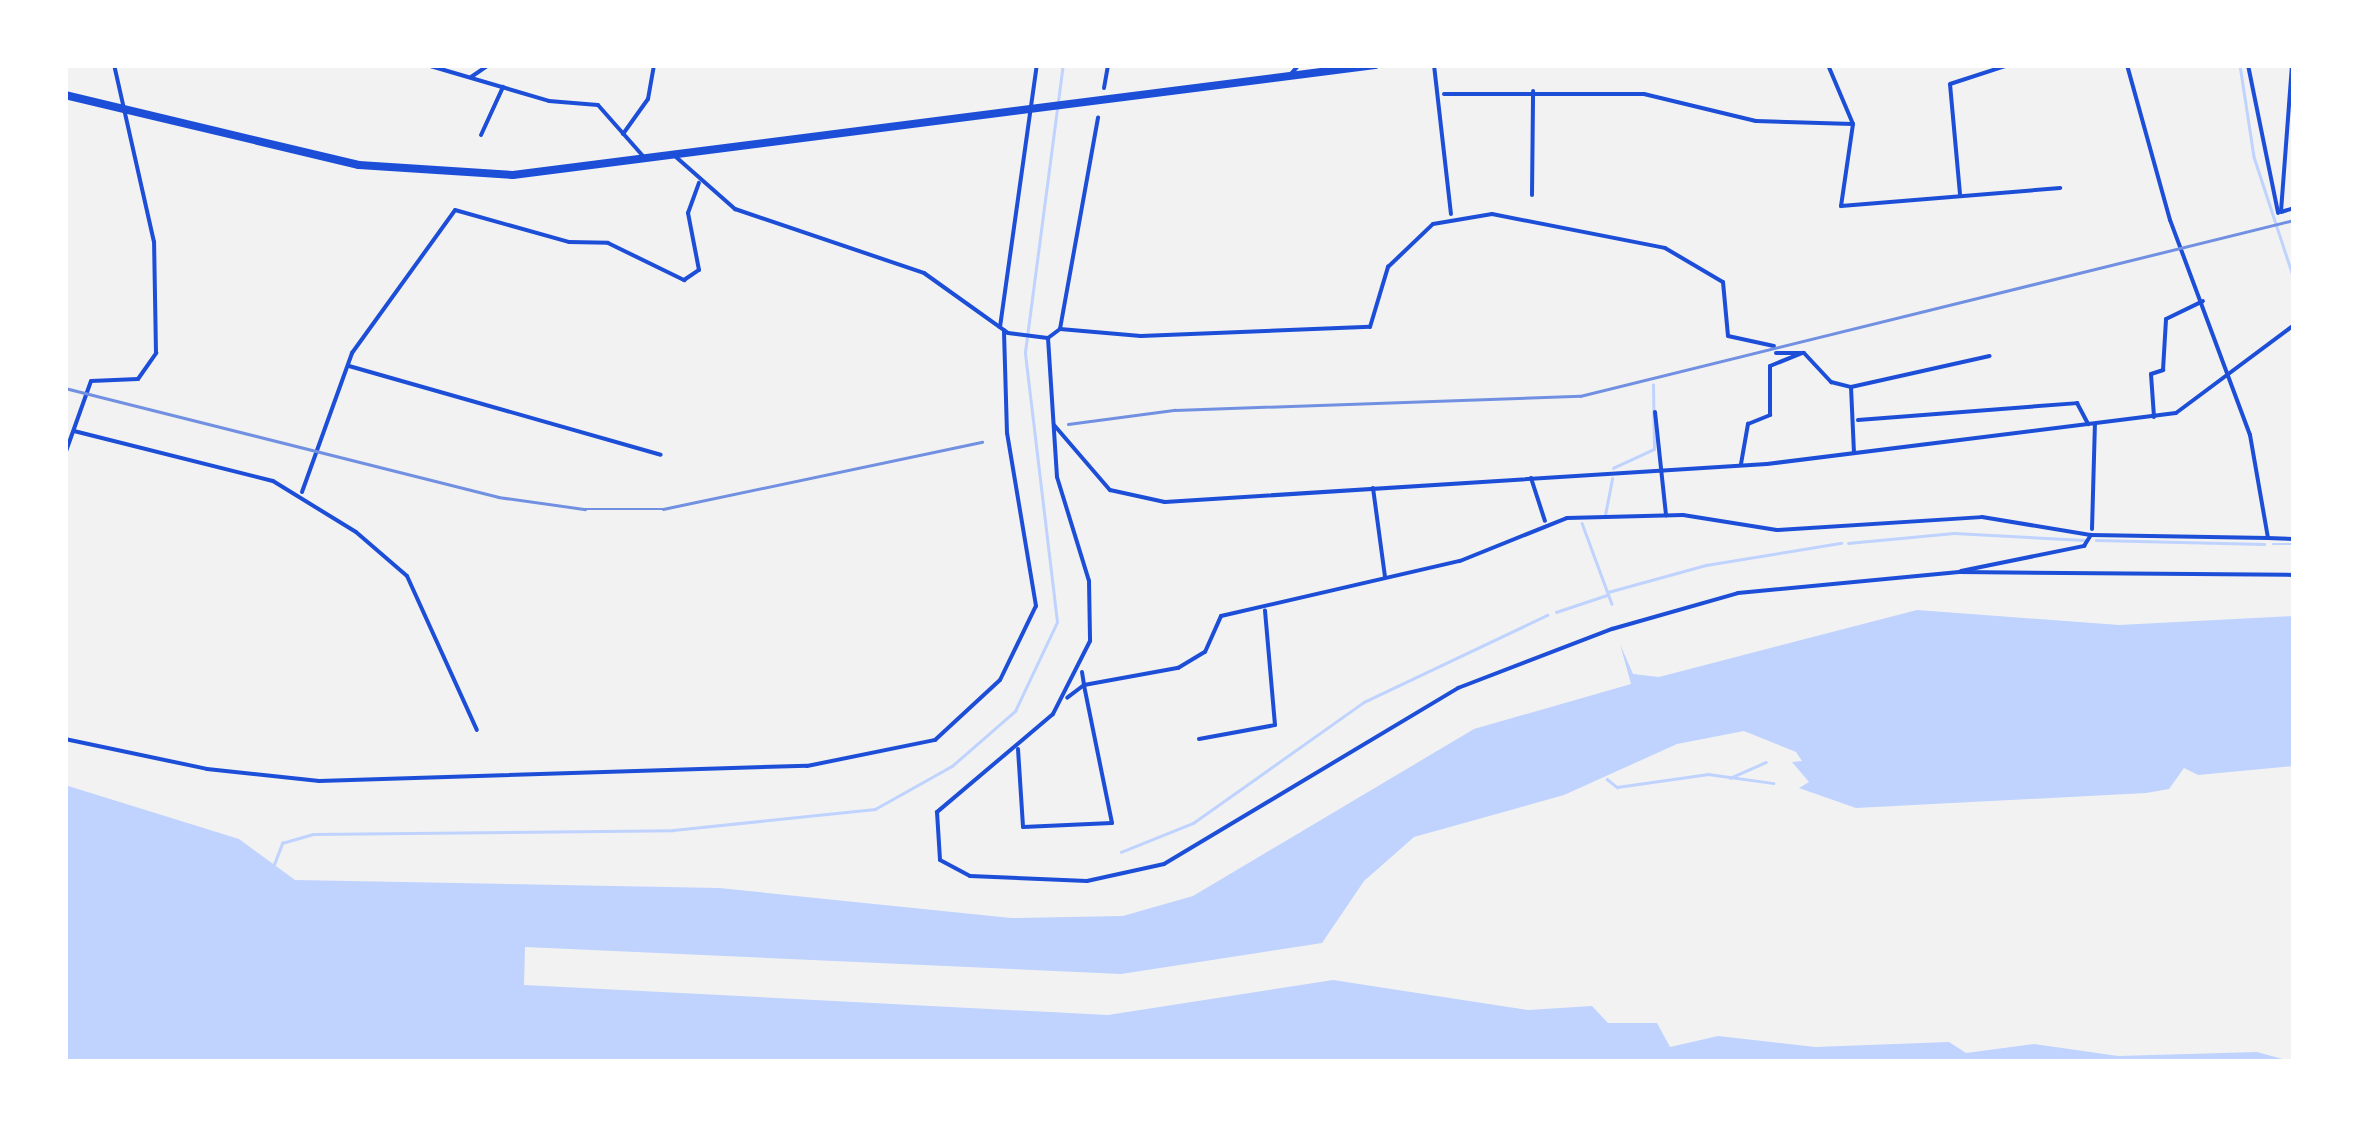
<!DOCTYPE html>
<style>
body{margin:0}
#map{position:relative;width:2359px;height:1127px;overflow:hidden;background:#f2f2f2;font-family:Montserrat,sans-serif}
div>[style]{position:absolute}
.water>*{inset:0;background:#bfd3fe}
.stream>*{height:2.5px;margin:-1.25px;padding:0 1.25px;transform-origin:1.25px;border-radius:1.25px;background:#bfd3fe}
.minor>*{height:4px;margin:-2px;padding:0 2px;transform-origin:2px;border-radius:2px;background:#1d4ed8}
.trunk>*{height:8px;margin:-4px;padding:0 4px;transform-origin:4px;border-radius:4px;background:#1d4ed8}
.rail>*{height:2.5px;margin:-1.25px;padding:0 1.25px;transform-origin:1.25px;border-radius:1.25px;background:#7290e2}
span{translate:-50% -50%;white-space:nowrap;text-align:center;line-height:1.15;-webkit-text-stroke:8px #fff;paint-order:stroke}
.frame{position:absolute;inset:0;border:68px solid #fff;pointer-events:none}
</style>
<div id="map">
<div class="water">
<div style="clip-path:polygon(1917px 610px,2119px 625px,2294px 616px,2294px 766px,2198px 775px,2184px 768px,2169px 789px,2146px 793px,1856px 808px,1799px 788px,1809px 782px,1792px 762px,1802px 761px,1796px 752px,1744px 731px,1677px 744px,1564px 795px,1414px 837px,1364px 881px,1322px 943px,1121px 974px,525px 947px,524px 985px,1108px 1015px,1333px 980px,1528px 1010px,1592px 1006px,1608px 1023px,1657px 1023px,1670px 1047px,1718px 1036px,1815px 1047px,1949px 1042px,1966px 1053px,2034px 1044px,2118px 1056px,2257px 1052px,2294px 1062px,65px 1062px,65px 785px,239px 839px,295px 880px,719px 888px,1011px 918px,1123px 916px,1193px 896px,1474px 729px,1631px 684px,1620px 644px,1633px 674px,1659px 677px)"></div>
</div>
<div class="stream">
<div style="left:2240px;top:65px;width:93px;rotate:81.3deg"></div>
<div style="left:2254px;top:157px;width:128px;rotate:71.8deg"></div>
<div style="left:1613px;top:468px;width:45px;rotate:-24.9deg"></div>
<div style="left:1654px;top:449px;width:64px;rotate:-90.9deg"></div>
<div style="left:1605px;top:515px;width:37px;rotate:-79deg"></div>
<div style="left:1582px;top:523px;width:86px;rotate:69.7deg"></div>
<div style="left:2096px;top:540px;width:168px;rotate:1.4deg"></div>
<div style="left:1848px;top:543px;width:106px;rotate:-5.4deg"></div>
<div style="left:1954px;top:533px;width:131px;rotate:3.1deg"></div>
<div style="left:2273px;top:544px;width:21px"></div>
<div style="left:1608px;top:592px;width:102px;rotate:-15.4deg"></div>
<div style="left:1706px;top:565px;width:137px;rotate:-9.3deg"></div>
<div style="left:1556px;top:612px;width:54px;rotate:-18.4deg"></div>
<div style="left:1730px;top:778px;width:39px;rotate:-24deg"></div>
<div style="left:1607px;top:779px;width:13px;rotate:39deg"></div>
<div style="left:1617px;top:787px;width:92px;rotate:-8.1deg"></div>
<div style="left:1708px;top:774px;width:66px;rotate:7.9deg"></div>
<div style="left:1121px;top:852px;width:78px;rotate:-21.9deg"></div>
<div style="left:1193px;top:823px;width:209px;rotate:-35.3deg"></div>
<div style="left:1364px;top:702px;width:203px;rotate:-25.4deg"></div>
<div style="left:273px;top:867px;width:26px;rotate:-69deg"></div>
<div style="left:282px;top:843px;width:32px;rotate:-16deg"></div>
<div style="left:313px;top:834px;width:360px;rotate:-0.6deg"></div>
<div style="left:673px;top:830px;width:203px;rotate:-5.9deg"></div>
<div style="left:875px;top:809px;width:88px;rotate:-29.2deg"></div>
<div style="left:952px;top:766px;width:84px;rotate:-41.1deg"></div>
<div style="left:1015px;top:711px;width:98px;rotate:-64.7deg"></div>
<div style="left:1057px;top:622px;width:272px;rotate:-96.8deg"></div>
<div style="left:1025px;top:352px;width:290px;rotate:-82.5deg"></div>
</div>
<div class="minor">
<div style="left:427px;top:65px;width:127px;rotate:16.4deg"></div>
<div style="left:549px;top:101px;width:49px;rotate:4.7deg"></div>
<div style="left:598px;top:105px;width:68px;rotate:48.6deg"></div>
<div style="left:1434px;top:65px;width:150px;rotate:83.5deg"></div>
<div style="left:1828px;top:65px;width:64px;rotate:67deg"></div>
<div style="left:1853px;top:124px;width:83px;rotate:98.3deg"></div>
<div style="left:1841px;top:206px;width:220px;rotate:-4.7deg"></div>
<div style="left:2248px;top:65px;width:151px;rotate:78.5deg"></div>
<div style="left:2292px;top:65px;width:147px;rotate:94.3deg"></div>
<div style="left:2281px;top:212px;width:14px;rotate:-17deg"></div>
<div style="left:1289px;top:76px;width:15px;rotate:-48deg"></div>
<div style="left:471px;top:77px;width:22px;rotate:-34deg"></div>
<div style="left:1104px;top:88px;width:23px;rotate:-80deg"></div>
<div style="left:1444px;top:94px;width:200px"></div>
<div style="left:1644px;top:94px;width:115px;rotate:13.6deg"></div>
<div style="left:1756px;top:121px;width:97px;rotate:1.8deg"></div>
<div style="left:623px;top:134px;width:43px;rotate:-54.5deg"></div>
<div style="left:648px;top:99px;width:35px;rotate:-80deg"></div>
<div style="left:481px;top:135px;width:53px;rotate:-65.4deg"></div>
<div style="left:676px;top:157px;width:79px;rotate:41.4deg"></div>
<div style="left:735px;top:209px;width:200px;rotate:18.7deg"></div>
<div style="left:924px;top:273px;width:103px;rotate:35.5deg"></div>
<div style="left:1008px;top:333px;width:40px;rotate:7.1deg"></div>
<div style="left:1048px;top:338px;width:15px;rotate:-37deg"></div>
<div style="left:1060px;top:329px;width:215px;rotate:-79.8deg"></div>
<div style="left:1960px;top:194px;width:110px;rotate:-95.2deg"></div>
<div style="left:1950px;top:84px;width:61px;rotate:-18.1deg"></div>
<div style="left:1532px;top:195px;width:104px;rotate:-89.4deg"></div>
<div style="left:1000px;top:327px;width:265px;rotate:-82deg"></div>
<div style="left:1060px;top:329px;width:81px;rotate:4.9deg"></div>
<div style="left:1141px;top:336px;width:229px;rotate:-2.3deg"></div>
<div style="left:1370px;top:327px;width:63px;rotate:-73.3deg"></div>
<div style="left:1388px;top:267px;width:62px;rotate:-43.7deg"></div>
<div style="left:1433px;top:224px;width:60px;rotate:-9.6deg"></div>
<div style="left:1492px;top:214px;width:176px;rotate:11.1deg"></div>
<div style="left:1665px;top:248px;width:67px;rotate:30.4deg"></div>
<div style="left:1723px;top:282px;width:54px;rotate:84.7deg"></div>
<div style="left:1728px;top:336px;width:47px;rotate:12.3deg"></div>
<div style="left:1048px;top:338px;width:139px;rotate:86.3deg"></div>
<div style="left:1057px;top:477px;width:109px;rotate:72.9deg"></div>
<div style="left:1089px;top:581px;width:60px;rotate:89deg"></div>
<div style="left:1090px;top:641px;width:82px;rotate:116.9deg"></div>
<div style="left:1053px;top:714px;width:152px;rotate:139.8deg"></div>
<div style="left:937px;top:812px;width:48px;rotate:86.4deg"></div>
<div style="left:940px;top:860px;width:34px;rotate:28deg"></div>
<div style="left:970px;top:876px;width:117px;rotate:2.4deg"></div>
<div style="left:1087px;top:881px;width:79px;rotate:-12.4deg"></div>
<div style="left:1164px;top:864px;width:343px;rotate:-30.9deg"></div>
<div style="left:1458px;top:688px;width:165px;rotate:-21deg"></div>
<div style="left:1612px;top:629px;width:131px;rotate:-15.9deg"></div>
<div style="left:1738px;top:593px;width:222px;rotate:-5.4deg"></div>
<div style="left:1959px;top:572px;width:335px;rotate:0.5deg"></div>
<div style="left:1776px;top:353px;width:28px"></div>
<div style="left:1804px;top:353px;width:40px;rotate:47deg"></div>
<div style="left:1831px;top:382px;width:21px;rotate:14deg"></div>
<div style="left:1851px;top:387px;width:65px;rotate:87.4deg"></div>
<div style="left:349px;top:366px;width:324px;rotate:15.9deg"></div>
<div style="left:1851px;top:387px;width:142px;rotate:-12.6deg"></div>
<div style="left:1655px;top:412px;width:104px;rotate:83.9deg"></div>
<div style="left:2154px;top:417px;width:43px;rotate:-94deg"></div>
<div style="left:2151px;top:374px;width:13px;rotate:-18deg"></div>
<div style="left:2163px;top:370px;width:51px;rotate:-86.6deg"></div>
<div style="left:2166px;top:319px;width:41px;rotate:-25.9deg"></div>
<div style="left:1858px;top:420px;width:220px;rotate:-4.4deg"></div>
<div style="left:2077px;top:403px;width:24px;rotate:62deg"></div>
<div style="left:1054px;top:425px;width:86px;rotate:49.3deg"></div>
<div style="left:1110px;top:490px;width:56px;rotate:12.3deg"></div>
<div style="left:1165px;top:502px;width:603px;rotate:-3.61deg"></div>
<div style="left:1767px;top:464px;width:412px;rotate:-7.1deg"></div>
<div style="left:2176px;top:413px;width:147px;rotate:-36.7deg"></div>
<div style="left:74px;top:431px;width:205px;rotate:14.1deg"></div>
<div style="left:273px;top:481px;width:97px;rotate:31.6deg"></div>
<div style="left:356px;top:532px;width:67px;rotate:40.8deg"></div>
<div style="left:407px;top:576px;width:169px;rotate:65.6deg"></div>
<div style="left:65px;top:454px;width:77px;rotate:-70.4deg"></div>
<div style="left:91px;top:381px;width:47px;rotate:-2.4deg"></div>
<div style="left:138px;top:379px;width:32px;rotate:-55deg"></div>
<div style="left:156px;top:353px;width:111px;rotate:-91deg"></div>
<div style="left:154px;top:242px;width:181px;rotate:-102.7deg"></div>
<div style="left:1741px;top:464px;width:41px;rotate:-80.1deg"></div>
<div style="left:1748px;top:424px;width:24px;rotate:-22deg"></div>
<div style="left:1770px;top:415px;width:49px;rotate:-90deg"></div>
<div style="left:1770px;top:366px;width:35px;rotate:-22deg"></div>
<div style="left:1531px;top:478px;width:45px;rotate:72deg"></div>
<div style="left:1373px;top:488px;width:90px;rotate:82.3deg"></div>
<div style="left:302px;top:492px;width:148px;rotate:-70.2deg"></div>
<div style="left:352px;top:353px;width:176px;rotate:-54.2deg"></div>
<div style="left:455px;top:210px;width:118px;rotate:15.7deg"></div>
<div style="left:569px;top:242px;width:39px;rotate:1deg"></div>
<div style="left:608px;top:243px;width:85px;rotate:26deg"></div>
<div style="left:684px;top:280px;width:18px;rotate:-34deg"></div>
<div style="left:699px;top:270px;width:58px;rotate:-100.9deg"></div>
<div style="left:688px;top:213px;width:32px;rotate:-70deg"></div>
<div style="left:2092px;top:529px;width:105px;rotate:-88.4deg"></div>
<div style="left:2268px;top:538px;width:26px;rotate:2deg"></div>
<div style="left:1961px;top:571px;width:126px;rotate:-11.5deg"></div>
<div style="left:2084px;top:546px;width:13px;rotate:-58deg"></div>
<div style="left:1082px;top:672px;width:13px;rotate:81deg"></div>
<div style="left:1084px;top:685px;width:96px;rotate:-10.3deg"></div>
<div style="left:1178px;top:668px;width:31px;rotate:-31deg"></div>
<div style="left:1205px;top:652px;width:39px;rotate:-66deg"></div>
<div style="left:1221px;top:616px;width:245px;rotate:-13deg"></div>
<div style="left:1460px;top:561px;width:115px;rotate:-21.9deg"></div>
<div style="left:1567px;top:518px;width:116px;rotate:-1.5deg"></div>
<div style="left:1683px;top:515px;width:95px;rotate:9.1deg"></div>
<div style="left:1777px;top:530px;width:205px;rotate:-3.6deg"></div>
<div style="left:1982px;top:517px;width:110px;rotate:9.4deg"></div>
<div style="left:2091px;top:535px;width:177px;rotate:1deg"></div>
<div style="left:2268px;top:538px;width:105px;rotate:-99.9deg"></div>
<div style="left:2250px;top:435px;width:229px;rotate:-110.4deg"></div>
<div style="left:2170px;top:220px;width:161px;rotate:-105.5deg"></div>
<div style="left:65px;top:739px;width:145px;rotate:11.9deg"></div>
<div style="left:207px;top:769px;width:113px;rotate:6.1deg"></div>
<div style="left:319px;top:781px;width:488px;rotate:-1.8deg"></div>
<div style="left:807px;top:766px;width:131px;rotate:-11.5deg"></div>
<div style="left:935px;top:740px;width:88px;rotate:-42.7deg"></div>
<div style="left:1000px;top:680px;width:82px;rotate:-64.1deg"></div>
<div style="left:1036px;top:606px;width:175px;rotate:-99.5deg"></div>
<div style="left:1007px;top:433px;width:103px;rotate:-91.7deg"></div>
<div style="left:1199px;top:739px;width:77px;rotate:-10.4deg"></div>
<div style="left:1275px;top:725px;width:115px;rotate:-95deg"></div>
<div style="left:1018px;top:749px;width:78px;rotate:86.3deg"></div>
<div style="left:1023px;top:827px;width:89px;rotate:-2.6deg"></div>
<div style="left:1112px;top:823px;width:141px;rotate:-101.5deg"></div>
<div style="left:1084px;top:685px;width:21px;rotate:143deg"></div>
</div>
<div class="trunk">
<div style="left:65px;top:95px;width:302px;rotate:13.4deg"></div>
<div style="left:359px;top:165px;width:154px;rotate:3.7deg"></div>
<div style="left:513px;top:175px;width:869px;rotate:-7.27deg"></div>
</div>
<div class="rail">
<div style="left:65px;top:388px;width:447px;rotate:14.1deg"></div>
<div style="left:498px;top:497px;width:88px;rotate:7.9deg"></div>
<div style="left:585px;top:509px;width:78px"></div>
<div style="left:663px;top:509px;width:326px;rotate:-11.9deg"></div>
<div style="left:1068px;top:424px;width:108px;rotate:-7.5deg"></div>
<div style="left:1175px;top:410px;width:405px;rotate:-2deg"></div>
<div style="left:1580px;top:396px;width:735px;rotate:-13.85deg"></div>
</div>
<div class="frame"></div>
</div>
